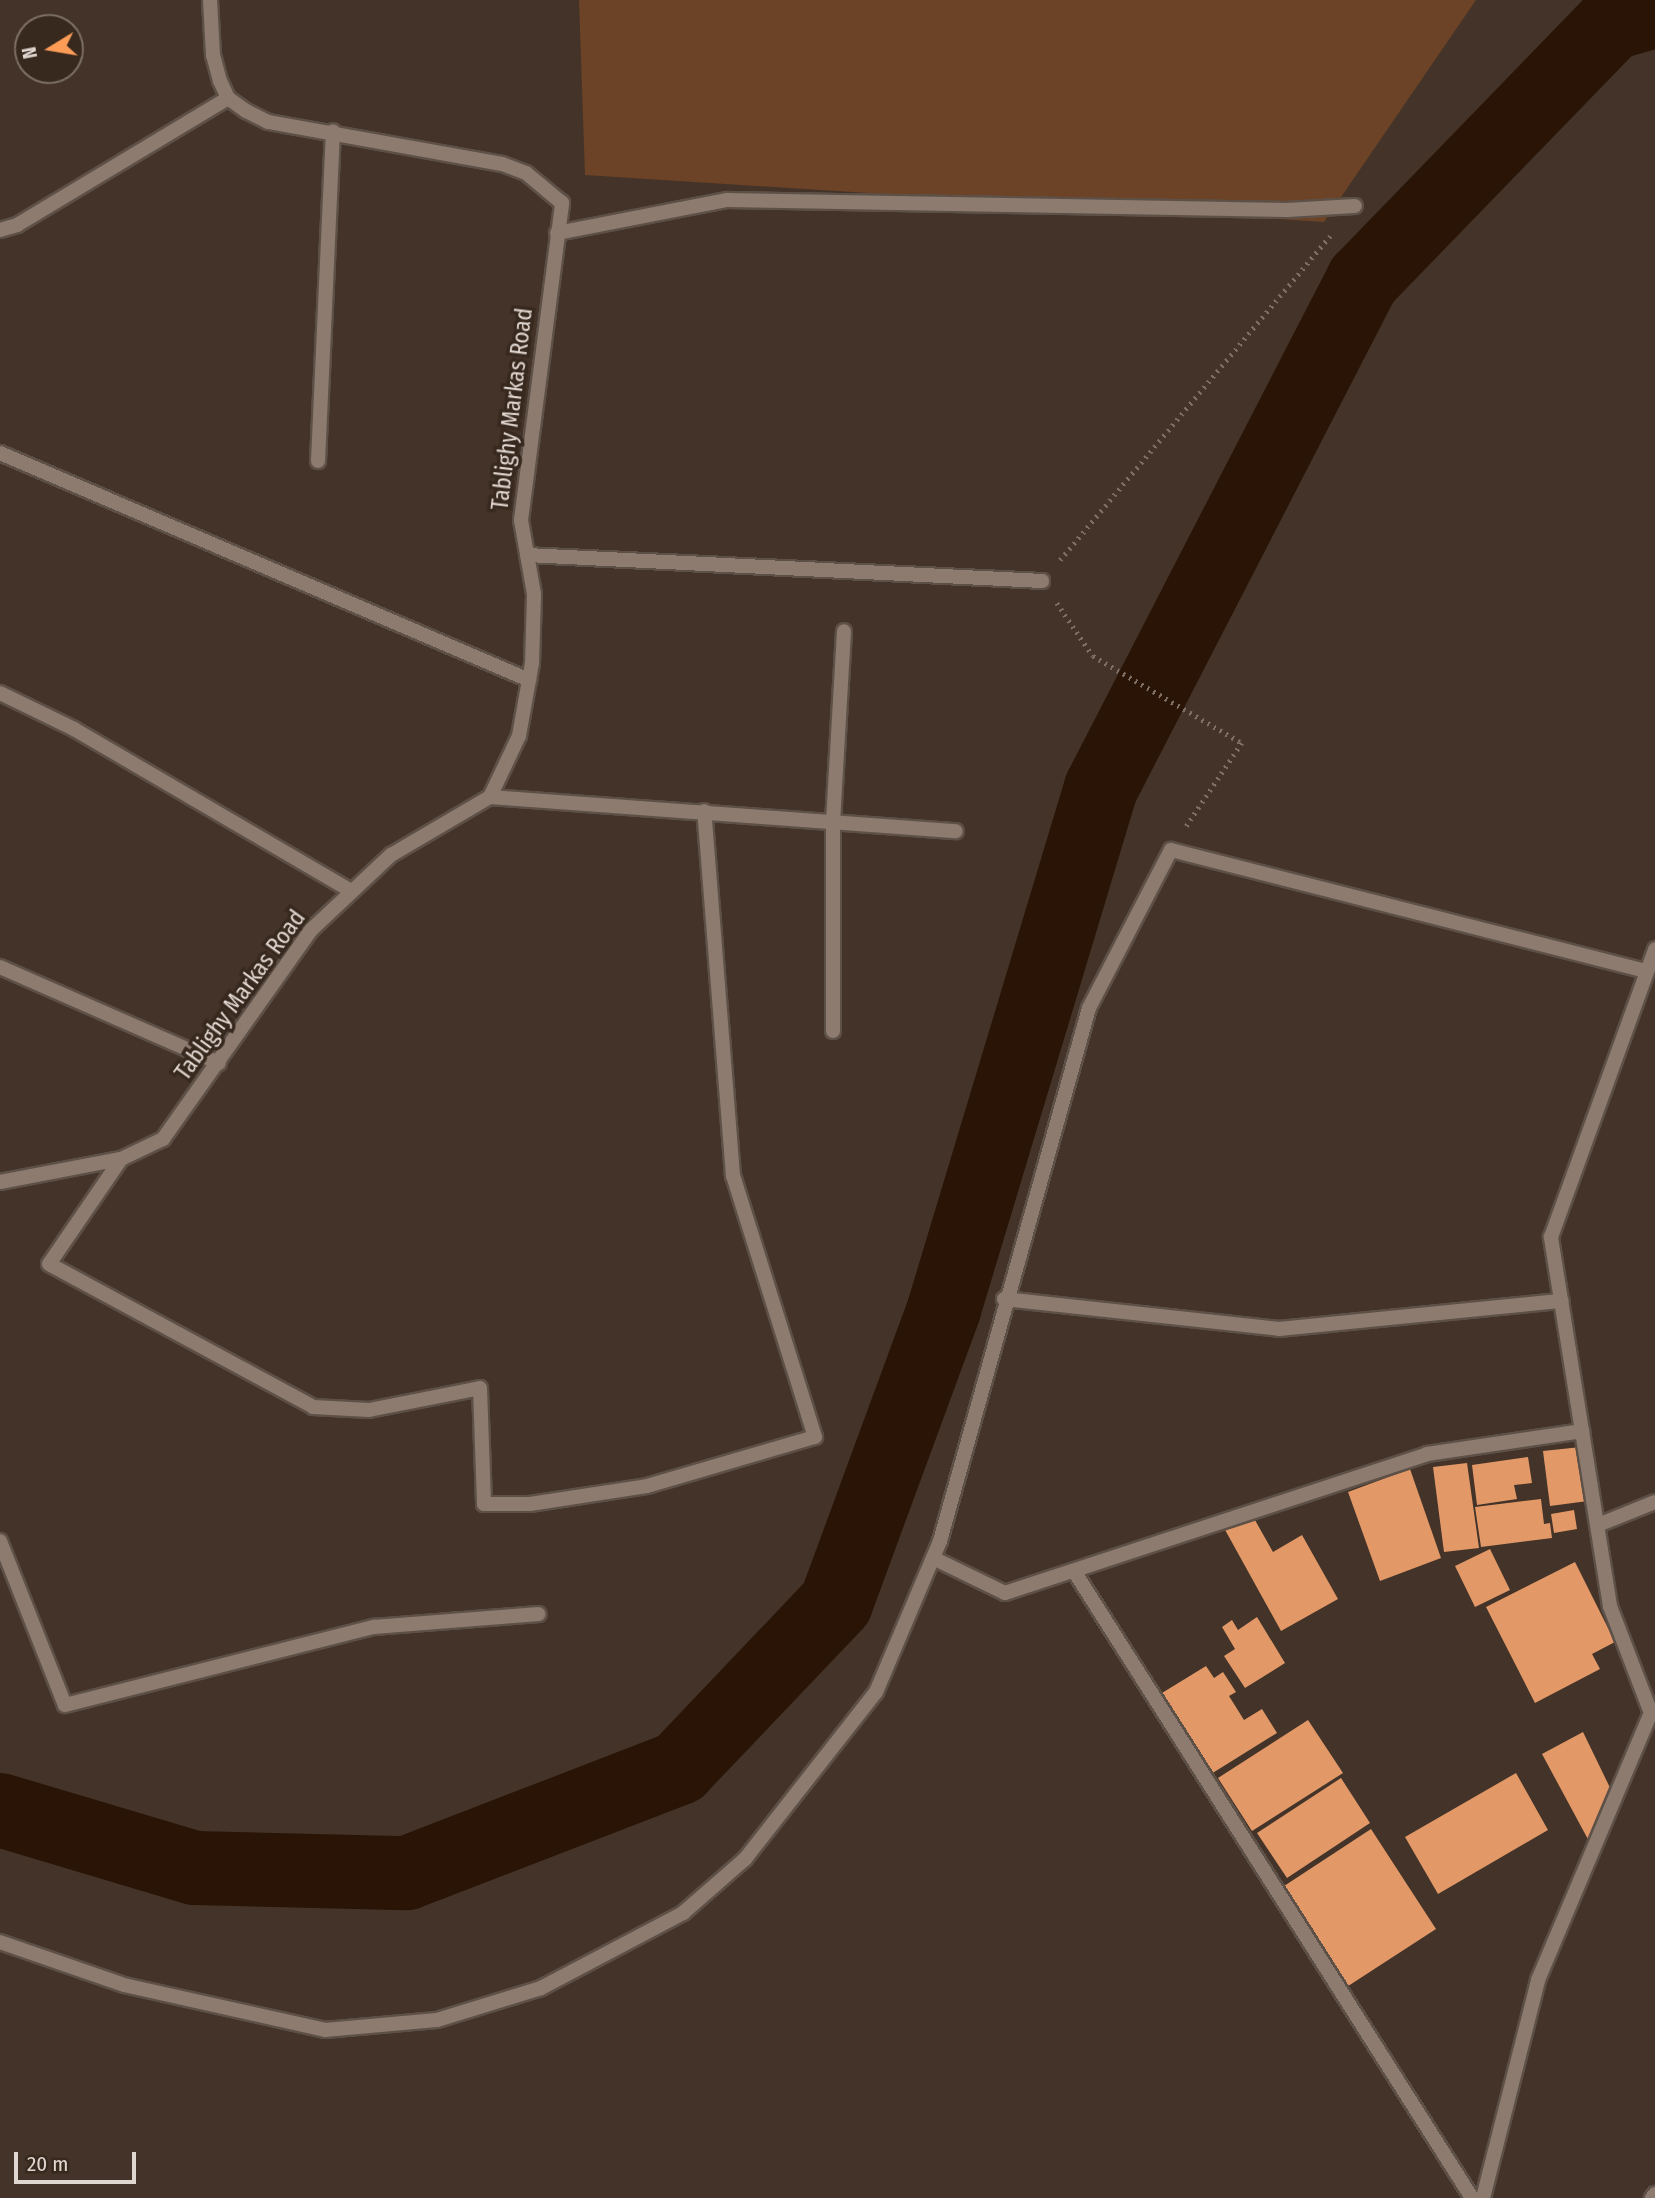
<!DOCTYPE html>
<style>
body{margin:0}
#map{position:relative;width:1655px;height:2198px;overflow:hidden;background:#433329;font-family:"Fira Sans Condensed",sans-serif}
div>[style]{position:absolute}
.green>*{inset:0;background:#6c4326}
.river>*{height:74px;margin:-37px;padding:0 37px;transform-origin:37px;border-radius:37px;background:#291405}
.building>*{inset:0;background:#e29967}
.path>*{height:4.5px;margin-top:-2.25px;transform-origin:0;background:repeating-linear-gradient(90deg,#7d6f66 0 2px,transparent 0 7px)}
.roads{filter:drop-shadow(2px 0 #5d5047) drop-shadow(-2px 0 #5d5047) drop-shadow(0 2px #5d5047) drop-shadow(0 -2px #5d5047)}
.minor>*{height:14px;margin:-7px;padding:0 7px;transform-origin:7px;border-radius:7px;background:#8d7b6f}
.tertiary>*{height:14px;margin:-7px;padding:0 7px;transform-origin:7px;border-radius:7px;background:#8d7b6f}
span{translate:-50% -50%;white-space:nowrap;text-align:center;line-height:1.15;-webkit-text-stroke:7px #38291f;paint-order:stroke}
.street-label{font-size:23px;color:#e1d7d1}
.north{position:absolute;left:14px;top:14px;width:70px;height:70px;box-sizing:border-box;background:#38291f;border:2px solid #7c6f66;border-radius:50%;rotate:259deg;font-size:19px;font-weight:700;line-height:28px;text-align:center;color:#e1d7d1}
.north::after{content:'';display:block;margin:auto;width:24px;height:32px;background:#fd9c56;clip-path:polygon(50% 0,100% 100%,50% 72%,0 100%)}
.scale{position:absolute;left:14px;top:2152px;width:122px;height:32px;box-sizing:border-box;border:4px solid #e1d7d1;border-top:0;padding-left:9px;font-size:21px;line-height:24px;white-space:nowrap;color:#e1d7d1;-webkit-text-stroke:5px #38291f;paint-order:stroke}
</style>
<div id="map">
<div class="green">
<div style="clip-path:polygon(579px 0,1476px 0,1324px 222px,585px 175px)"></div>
</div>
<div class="river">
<div style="left:0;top:1810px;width:203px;rotate:16.6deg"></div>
<div style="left:195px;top:1868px;width:212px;rotate:1.4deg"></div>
<div style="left:407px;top:1873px;width:292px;rotate:-21.1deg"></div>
<div style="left:679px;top:1768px;width:228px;rotate:-46.4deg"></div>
<div style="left:836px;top:1603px;width:313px;rotate:-69.8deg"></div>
<div style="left:944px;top:1309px;width:544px;rotate:-73.23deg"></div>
<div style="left:1101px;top:788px;width:572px;rotate:-62.72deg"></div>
<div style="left:1363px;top:280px;width:358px;rotate:-45.9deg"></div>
<div style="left:1612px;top:23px;width:45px;rotate:-15.6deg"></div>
</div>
<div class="building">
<div style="clip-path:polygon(1581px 1447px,1588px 1501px,1550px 1506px,1543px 1451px)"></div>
<div style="clip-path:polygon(1528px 1457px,1532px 1483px,1514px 1485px,1517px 1499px,1477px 1505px,1472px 1465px)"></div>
<div style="clip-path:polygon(1467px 1463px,1479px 1548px,1444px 1552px,1433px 1467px)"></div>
<div style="clip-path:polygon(1410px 1469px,1441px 1558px,1380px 1581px,1348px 1492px)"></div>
<div style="clip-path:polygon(1541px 1499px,1544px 1524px,1550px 1523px,1552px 1538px,1481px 1547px,1475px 1507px)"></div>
<div style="clip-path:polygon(1574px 1510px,1577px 1529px,1554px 1533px,1551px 1514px)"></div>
<div style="clip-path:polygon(1251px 1513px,1273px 1552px,1302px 1535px,1338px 1599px,1281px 1631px,1224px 1528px)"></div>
<div style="clip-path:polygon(1490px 1549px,1510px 1590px,1475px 1607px,1455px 1566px)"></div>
<div style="clip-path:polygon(1575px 1562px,1615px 1642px,1592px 1654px,1600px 1669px,1535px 1703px,1486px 1607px)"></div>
<div style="clip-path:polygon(1257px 1617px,1285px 1663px,1245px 1688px,1224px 1656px,1235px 1649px,1222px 1627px,1232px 1620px,1238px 1630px)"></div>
<div style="clip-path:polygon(1206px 1666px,1214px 1678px,1223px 1672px,1236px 1692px,1229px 1696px,1244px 1720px,1262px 1709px,1277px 1733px,1211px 1774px,1162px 1693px)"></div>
<div style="clip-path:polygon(1308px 1720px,1343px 1773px,1252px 1831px,1218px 1778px)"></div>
<div style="clip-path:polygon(1583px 1732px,1615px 1798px,1590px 1843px,1542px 1754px)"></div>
<div style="clip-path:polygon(1516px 1773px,1548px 1830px,1438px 1894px,1405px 1837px)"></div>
<div style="clip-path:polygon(1341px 1778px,1370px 1823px,1287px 1878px,1257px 1833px)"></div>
<div style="clip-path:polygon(1371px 1829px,1436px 1929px,1342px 1990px,1278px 1890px)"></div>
</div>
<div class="path">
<div style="left:1060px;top:560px;width:422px;rotate:-50.2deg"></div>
<div style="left:1057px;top:603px;width:64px;rotate:55.8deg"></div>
<div style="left:1093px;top:656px;width:173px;rotate:30.3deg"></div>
<div style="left:1242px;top:743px;width:101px;rotate:123.7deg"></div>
</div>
<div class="roads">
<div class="minor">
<div style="left:0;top:230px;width:18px;rotate:-16deg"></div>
<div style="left:17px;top:225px;width:246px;rotate:-31deg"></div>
<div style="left:557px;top:233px;width:173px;rotate:-11deg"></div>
<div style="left:727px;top:200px;width:560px;rotate:1.02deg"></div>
<div style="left:1287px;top:210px;width:68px;rotate:-3.4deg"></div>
<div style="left:0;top:453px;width:576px;rotate:23.22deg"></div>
<div style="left:318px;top:461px;width:330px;rotate:-87.4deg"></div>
<div style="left:527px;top:555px;width:516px;rotate:2.89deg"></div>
<div style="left:0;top:693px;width:82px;rotate:25.9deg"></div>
<div style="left:74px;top:729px;width:320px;rotate:30.3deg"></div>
<div style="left:490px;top:797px;width:467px;rotate:4.2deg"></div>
<div style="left:0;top:967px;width:239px;rotate:23.7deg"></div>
<div style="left:833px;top:1031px;width:209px;rotate:-90deg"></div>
<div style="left:833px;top:822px;width:191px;rotate:-86.7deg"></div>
<div style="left:121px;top:1159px;width:127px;rotate:124.4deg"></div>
<div style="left:49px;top:1264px;width:300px;rotate:28.4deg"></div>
<div style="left:313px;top:1407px;width:56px;rotate:3.1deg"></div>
<div style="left:369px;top:1410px;width:113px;rotate:-11.2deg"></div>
<div style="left:480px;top:1388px;width:116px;rotate:88deg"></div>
<div style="left:484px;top:1504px;width:46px"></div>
<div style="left:530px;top:1504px;width:118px;rotate:-8.7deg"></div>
<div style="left:647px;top:1486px;width:175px;rotate:-16.3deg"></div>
<div style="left:815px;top:1437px;width:274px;rotate:-107.4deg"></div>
<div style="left:733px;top:1176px;width:366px;rotate:-94.5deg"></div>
<div style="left:0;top:1182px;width:123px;rotate:-10.8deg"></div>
<div style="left:121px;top:1159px;width:47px;rotate:-25.5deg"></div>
<div style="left:163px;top:1139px;width:256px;rotate:-54.7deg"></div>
<div style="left:311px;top:930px;width:110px;rotate:-43.2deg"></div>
<div style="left:391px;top:855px;width:115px;rotate:-30.4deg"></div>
<div style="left:490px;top:797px;width:68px;rotate:-64.6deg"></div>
<div style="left:519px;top:736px;width:74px;rotate:-79.9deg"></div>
<div style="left:532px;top:663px;width:69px;rotate:-88.3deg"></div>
<div style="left:534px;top:594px;width:75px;rotate:-100deg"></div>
<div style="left:521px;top:520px;width:320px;rotate:-82.6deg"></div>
<div style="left:562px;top:203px;width:47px;rotate:-140.2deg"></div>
<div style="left:526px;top:173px;width:26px;rotate:-159deg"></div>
<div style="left:502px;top:164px;width:238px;rotate:-169.8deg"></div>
<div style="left:268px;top:122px;width:25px;rotate:-153deg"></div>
<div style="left:246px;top:111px;width:22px;rotate:-144deg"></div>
<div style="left:228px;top:98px;width:19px;rotate:-115deg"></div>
<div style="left:220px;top:81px;width:27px;rotate:-105deg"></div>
<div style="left:213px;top:55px;width:55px;rotate:-93.1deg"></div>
<div style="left:1004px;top:1299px;width:277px;rotate:6.2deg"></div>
<div style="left:1279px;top:1329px;width:284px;rotate:-5.7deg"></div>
<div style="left:1598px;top:1525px;width:61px;rotate:-22deg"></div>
<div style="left:0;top:1541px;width:176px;rotate:68.4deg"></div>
<div style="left:65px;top:1705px;width:319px;rotate:-14.2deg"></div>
<div style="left:374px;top:1627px;width:165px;rotate:-4.5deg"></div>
<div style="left:933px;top:1558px;width:80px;rotate:25.9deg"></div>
<div style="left:1005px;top:1593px;width:444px;rotate:-18.2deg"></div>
<div style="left:1427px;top:1454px;width:157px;rotate:-8.4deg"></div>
<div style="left:1074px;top:1571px;width:743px;rotate:57.59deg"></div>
<div style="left:0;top:1942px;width:131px;rotate:19.1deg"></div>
<div style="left:124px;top:1985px;width:206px;rotate:12.6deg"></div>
<div style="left:325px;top:2030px;width:112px;rotate:-5.1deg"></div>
<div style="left:437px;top:2020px;width:109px;rotate:-17.1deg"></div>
<div style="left:541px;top:1988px;width:161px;rotate:-27.8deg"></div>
<div style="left:683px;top:1913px;width:82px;rotate:-41.1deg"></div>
<div style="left:745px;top:1859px;width:212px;rotate:-51.9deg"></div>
<div style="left:876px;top:1692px;width:164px;rotate:-67deg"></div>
<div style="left:940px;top:1541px;width:553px;rotate:-74.38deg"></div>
<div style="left:1089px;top:1008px;width:178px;rotate:-62.6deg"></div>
<div style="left:1171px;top:850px;width:491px;rotate:14.3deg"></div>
<div style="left:1652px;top:2198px;width:5px;rotate:-53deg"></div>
</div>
<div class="tertiary">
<div style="left:1483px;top:2198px;width:225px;rotate:-75.8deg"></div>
<div style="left:1538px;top:1980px;width:290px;rotate:-67.1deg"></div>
<div style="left:1651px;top:1713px;width:115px;rotate:-111deg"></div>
<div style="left:1610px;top:1606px;width:374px;rotate:-99.1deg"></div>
<div style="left:1551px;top:1237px;width:306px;rotate:-70.1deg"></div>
</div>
</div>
<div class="street-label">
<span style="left:512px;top:409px;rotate:-83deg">Tablighy Markas Road</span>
<span style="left:240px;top:995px;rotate:-54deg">Tablighy Markas Road</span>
</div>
<div class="north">N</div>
<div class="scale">20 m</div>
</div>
